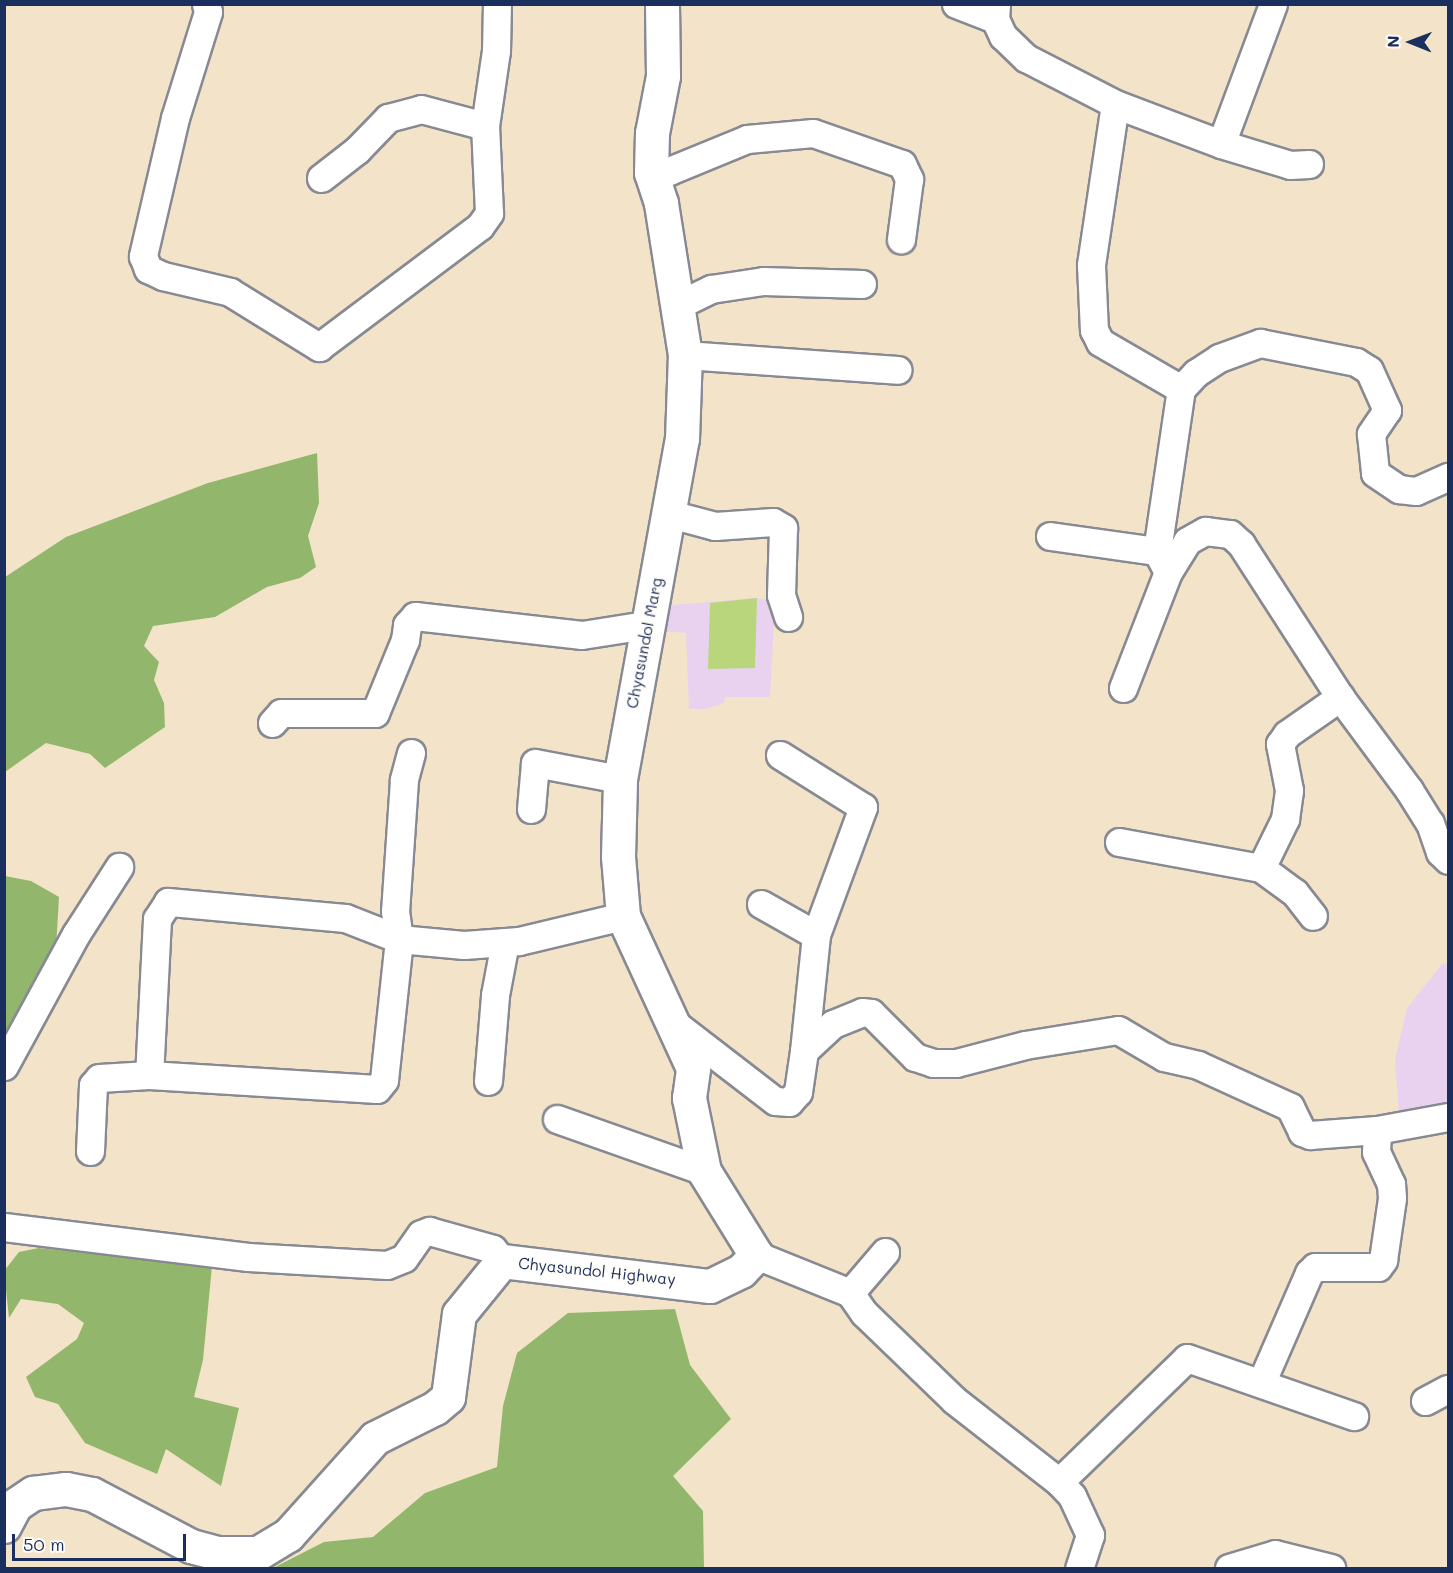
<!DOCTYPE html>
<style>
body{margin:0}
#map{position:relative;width:1453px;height:1573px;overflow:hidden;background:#f3e3c8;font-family:Mali,sans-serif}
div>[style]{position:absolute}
.built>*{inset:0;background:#e8d2ef}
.green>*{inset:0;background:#b9d67d}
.forest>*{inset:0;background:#92b76c}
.roads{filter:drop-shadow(2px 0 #878993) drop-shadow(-2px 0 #878993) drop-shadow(0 2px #878993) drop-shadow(0 -2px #878993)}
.street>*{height:27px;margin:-13.5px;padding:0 13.5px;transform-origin:13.5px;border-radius:13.5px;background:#fff}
.secondary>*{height:33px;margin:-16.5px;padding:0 16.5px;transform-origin:16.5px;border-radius:16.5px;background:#fff}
span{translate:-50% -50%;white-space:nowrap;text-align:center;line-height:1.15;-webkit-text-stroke:5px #fdfcf7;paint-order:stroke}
.street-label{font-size:16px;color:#1b2f5e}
.frame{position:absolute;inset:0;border:6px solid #1b2f5e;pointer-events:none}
.north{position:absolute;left:1381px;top:12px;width:60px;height:60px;-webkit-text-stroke:4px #fdfcf7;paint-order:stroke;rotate:271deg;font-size:16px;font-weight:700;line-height:24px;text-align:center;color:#1b2f5e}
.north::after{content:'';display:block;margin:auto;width:21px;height:27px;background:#1b2f5e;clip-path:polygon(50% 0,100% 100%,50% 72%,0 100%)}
.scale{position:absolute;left:12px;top:1534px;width:174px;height:27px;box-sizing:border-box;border:3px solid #1b2f5e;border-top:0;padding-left:8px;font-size:18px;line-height:21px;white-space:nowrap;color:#1b2f5e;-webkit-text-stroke:4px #fdfcf7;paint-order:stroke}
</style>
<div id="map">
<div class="built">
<div style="clip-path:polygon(757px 598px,775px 601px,770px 697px,725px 697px,724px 703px,705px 709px,689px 709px,686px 633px,658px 631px,660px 606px)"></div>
<div style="clip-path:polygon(1442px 964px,1448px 964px,1448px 1107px,1399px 1113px,1395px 1060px,1407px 1008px)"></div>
</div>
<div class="green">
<div style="clip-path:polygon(757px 598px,755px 668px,708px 669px,710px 603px)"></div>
</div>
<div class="forest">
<div style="clip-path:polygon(317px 453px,319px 503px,308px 536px,316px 567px,300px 578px,267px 587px,215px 617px,153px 626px,144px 646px,159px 662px,154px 680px,164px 703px,165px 727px,105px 768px,90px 754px,46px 743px,5px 772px,5px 577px,66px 537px,208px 483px)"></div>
<div style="clip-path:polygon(5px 876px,31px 881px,59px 897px,56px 948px,5px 1043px)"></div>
<div style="clip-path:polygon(39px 1248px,212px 1266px,203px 1360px,194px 1397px,239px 1408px,221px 1486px,166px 1449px,157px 1474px,85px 1443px,58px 1404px,35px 1397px,26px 1377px,77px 1339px,84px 1323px,58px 1304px,21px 1299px,9px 1318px,4px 1271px,19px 1252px)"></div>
<div style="clip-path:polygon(675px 1309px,690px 1365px,731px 1419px,673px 1476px,703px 1511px,704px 1568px,273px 1568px,324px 1542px,373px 1537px,425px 1493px,497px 1467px,503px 1406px,517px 1353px,568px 1313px)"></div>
</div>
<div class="roads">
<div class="street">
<div style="left:206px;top:4px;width:8px;rotate:76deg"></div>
<div style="left:208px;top:12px;width:111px;rotate:107.3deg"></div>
<div style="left:175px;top:118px;width:142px;rotate:103.1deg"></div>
<div style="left:143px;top:256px;width:14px;rotate:69deg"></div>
<div style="left:148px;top:269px;width:17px;rotate:25deg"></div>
<div style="left:163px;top:276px;width:69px;rotate:13.4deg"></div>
<div style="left:230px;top:292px;width:105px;rotate:31.7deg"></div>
<div style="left:319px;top:347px;width:201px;rotate:-36.9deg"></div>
<div style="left:480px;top:226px;width:16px;rotate:-55deg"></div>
<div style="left:489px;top:213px;width:87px;rotate:-92.6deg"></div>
<div style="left:485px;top:126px;width:76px;rotate:-81.7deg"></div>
<div style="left:496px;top:51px;width:47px;rotate:-88.8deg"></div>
<div style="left:956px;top:4px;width:42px;rotate:21deg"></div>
<div style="left:995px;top:19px;width:15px;rotate:-86deg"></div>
<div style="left:995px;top:19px;width:19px;rotate:65deg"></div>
<div style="left:1003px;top:36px;width:32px;rotate:44deg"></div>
<div style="left:1026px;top:58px;width:100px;rotate:27.3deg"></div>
<div style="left:1115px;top:104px;width:113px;rotate:20.7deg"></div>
<div style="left:1221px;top:144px;width:72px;rotate:16.9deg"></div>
<div style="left:1290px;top:165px;width:19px;rotate:-3deg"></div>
<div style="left:1115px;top:104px;width:163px;rotate:98.5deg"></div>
<div style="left:1091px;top:265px;width:65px;rotate:87.4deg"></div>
<div style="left:1094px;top:330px;width:13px;rotate:63deg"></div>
<div style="left:1100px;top:342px;width:94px;rotate:30.1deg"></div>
<div style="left:1181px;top:389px;width:22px;rotate:-47deg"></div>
<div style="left:1196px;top:373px;width:27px;rotate:-33deg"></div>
<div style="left:1219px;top:358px;width:44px;rotate:-20.1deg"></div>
<div style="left:1260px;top:343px;width:98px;rotate:11.2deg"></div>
<div style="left:1356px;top:362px;width:15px;rotate:32deg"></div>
<div style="left:1369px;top:370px;width:44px;rotate:65.8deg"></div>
<div style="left:1387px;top:410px;width:29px;rotate:124deg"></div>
<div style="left:1371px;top:434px;width:39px;rotate:84deg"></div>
<div style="left:1375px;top:473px;width:29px;rotate:34deg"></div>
<div style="left:1399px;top:489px;width:17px;rotate:7deg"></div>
<div style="left:1416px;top:491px;width:35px;rotate:-24deg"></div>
<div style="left:1221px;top:144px;width:149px;rotate:-69.6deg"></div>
<div style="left:651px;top:173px;width:18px;rotate:-6deg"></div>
<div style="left:669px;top:171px;width:84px;rotate:-22.3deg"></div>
<div style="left:747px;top:139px;width:66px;rotate:-5.2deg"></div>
<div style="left:813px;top:133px;width:94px;rotate:19.2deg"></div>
<div style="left:902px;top:164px;width:17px;rotate:65deg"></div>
<div style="left:909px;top:179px;width:61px;rotate:97.6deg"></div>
<div style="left:321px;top:178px;width:46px;rotate:-37.9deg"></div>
<div style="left:357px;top:150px;width:45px;rotate:-45.9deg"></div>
<div style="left:388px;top:118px;width:34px;rotate:-15deg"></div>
<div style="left:421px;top:109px;width:66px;rotate:14.9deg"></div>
<div style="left:678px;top:305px;width:37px;rotate:-26deg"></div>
<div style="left:711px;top:289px;width:53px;rotate:-8.7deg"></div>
<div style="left:763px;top:281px;width:99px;rotate:1.7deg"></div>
<div style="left:685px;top:355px;width:213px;rotate:4deg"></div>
<div style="left:670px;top:514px;width:47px;rotate:14.9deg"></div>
<div style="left:715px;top:526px;width:58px;rotate:-3.9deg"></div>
<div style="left:773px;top:522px;width:12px;rotate:31deg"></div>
<div style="left:783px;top:528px;width:67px;rotate:91.7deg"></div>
<div style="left:781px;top:595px;width:23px;rotate:72deg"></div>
<div style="left:1050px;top:536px;width:108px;rotate:8deg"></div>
<div style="left:1168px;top:572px;width:24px;rotate:-118deg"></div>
<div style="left:1157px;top:551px;width:164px;rotate:-81.6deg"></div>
<div style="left:1123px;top:688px;width:124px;rotate:-68.8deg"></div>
<div style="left:1168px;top:572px;width:36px;rotate:-58deg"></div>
<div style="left:1187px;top:541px;width:21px;rotate:-29deg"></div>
<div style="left:1205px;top:531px;width:25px;rotate:7deg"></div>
<div style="left:1230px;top:534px;width:15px;rotate:42deg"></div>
<div style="left:1241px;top:544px;width:182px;rotate:57.1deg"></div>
<div style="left:1340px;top:697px;width:116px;rotate:53.4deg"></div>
<div style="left:1409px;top:790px;width:39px;rotate:58deg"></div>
<div style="left:1430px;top:823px;width:31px;rotate:71deg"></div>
<div style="left:1440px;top:852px;width:11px;rotate:45deg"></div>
<div style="left:272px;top:723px;width:13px;rotate:-48deg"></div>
<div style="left:281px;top:713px;width:94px"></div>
<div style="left:375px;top:713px;width:79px;rotate:-67.7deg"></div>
<div style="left:405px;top:640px;width:15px;rotate:-82deg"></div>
<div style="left:407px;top:625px;width:12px;rotate:-48deg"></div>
<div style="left:415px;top:616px;width:168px;rotate:6.5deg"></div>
<div style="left:582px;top:635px;width:65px;rotate:-8.9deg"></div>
<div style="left:411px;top:753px;width:28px;rotate:105deg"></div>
<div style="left:404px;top:780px;width:131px;rotate:93.9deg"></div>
<div style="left:395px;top:911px;width:28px;rotate:82deg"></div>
<div style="left:399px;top:939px;width:65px;rotate:5.3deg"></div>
<div style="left:464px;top:945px;width:55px;rotate:-4.2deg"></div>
<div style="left:519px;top:941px;width:107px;rotate:-13.5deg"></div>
<div style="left:780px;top:755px;width:98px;rotate:32.1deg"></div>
<div style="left:863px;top:807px;width:136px;rotate:110.2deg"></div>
<div style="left:531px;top:809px;width:46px;rotate:-85deg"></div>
<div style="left:535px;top:763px;width:86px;rotate:10.7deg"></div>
<div style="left:1119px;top:842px;width:144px;rotate:10.4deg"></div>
<div style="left:1261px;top:868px;width:55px;rotate:-63.9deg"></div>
<div style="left:1285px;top:819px;width:29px;rotate:-82deg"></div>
<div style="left:1289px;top:790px;width:47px;rotate:-101.1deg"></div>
<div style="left:1280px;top:744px;width:12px;rotate:-55deg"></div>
<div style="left:1287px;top:734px;width:65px;rotate:-34.9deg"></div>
<div style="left:1261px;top:868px;width:42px;rotate:36.3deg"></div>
<div style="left:1295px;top:893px;width:29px;rotate:52deg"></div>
<div style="left:761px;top:904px;width:63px;rotate:29.4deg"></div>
<div style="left:816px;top:935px;width:117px;rotate:95.9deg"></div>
<div style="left:675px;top:1024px;width:126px;rotate:37.6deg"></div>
<div style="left:775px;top:1101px;width:14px;rotate:4deg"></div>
<div style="left:789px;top:1102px;width:13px;rotate:-48deg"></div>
<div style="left:798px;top:1092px;width:41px;rotate:-81.7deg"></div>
<div style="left:804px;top:1051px;width:40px;rotate:-43deg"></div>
<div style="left:833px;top:1024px;width:31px;rotate:-22deg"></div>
<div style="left:862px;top:1012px;width:9px;rotate:6deg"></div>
<div style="left:871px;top:1013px;width:62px;rotate:45deg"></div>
<div style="left:915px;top:1057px;width:19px;rotate:18deg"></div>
<div style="left:933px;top:1063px;width:23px"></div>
<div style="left:956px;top:1063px;width:71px;rotate:-14.6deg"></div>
<div style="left:1025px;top:1045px;width:94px;rotate:-9.2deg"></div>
<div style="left:1118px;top:1030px;width:53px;rotate:30.4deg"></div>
<div style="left:1164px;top:1057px;width:35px;rotate:13deg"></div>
<div style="left:1198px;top:1065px;width:101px;rotate:24.5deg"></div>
<div style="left:1290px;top:1107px;width:28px;rotate:64deg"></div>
<div style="left:1302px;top:1132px;width:9px;rotate:21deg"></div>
<div style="left:1310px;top:1135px;width:67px;rotate:-4.3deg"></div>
<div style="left:1377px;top:1130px;width:72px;rotate:-10.4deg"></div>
<div style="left:4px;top:1066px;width:150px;rotate:-61.4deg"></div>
<div style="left:76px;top:934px;width:80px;rotate:-57.3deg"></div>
<div style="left:488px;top:1081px;width:86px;rotate:-85.3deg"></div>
<div style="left:495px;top:995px;width:54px;rotate:-79.3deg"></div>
<div style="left:557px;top:1119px;width:156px;rotate:19.5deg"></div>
<div style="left:90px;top:1151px;width:66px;rotate:-87.4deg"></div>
<div style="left:93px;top:1085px;width:9px;rotate:-49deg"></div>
<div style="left:99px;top:1078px;width:50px;rotate:-3.4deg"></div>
<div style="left:149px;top:1075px;width:228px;rotate:3.5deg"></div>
<div style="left:377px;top:1089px;width:11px;rotate:-52deg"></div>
<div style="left:384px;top:1080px;width:142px;rotate:-83.9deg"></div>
<div style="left:399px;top:939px;width:58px;rotate:-158.7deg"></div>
<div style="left:345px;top:918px;width:178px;rotate:-174.8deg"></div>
<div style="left:168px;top:902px;width:20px;rotate:123deg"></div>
<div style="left:157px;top:919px;width:156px;rotate:92.9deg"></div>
<div style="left:4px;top:1227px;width:246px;rotate:7deg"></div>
<div style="left:248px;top:1257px;width:139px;rotate:3.3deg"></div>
<div style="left:387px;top:1265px;width:18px;rotate:-22deg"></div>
<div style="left:404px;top:1258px;width:29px;rotate:-55deg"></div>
<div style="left:421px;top:1234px;width:9px;rotate:-21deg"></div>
<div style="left:429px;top:1231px;width:66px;rotate:15.7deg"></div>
<div style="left:493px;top:1249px;width:15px;rotate:53deg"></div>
<div style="left:756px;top:1255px;width:101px;rotate:22deg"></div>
<div style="left:850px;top:1293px;width:24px;rotate:55deg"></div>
<div style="left:864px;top:1313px;width:125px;rotate:44deg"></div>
<div style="left:954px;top:1400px;width:133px;rotate:38deg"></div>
<div style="left:1059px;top:1482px;width:19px;rotate:47deg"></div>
<div style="left:1072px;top:1496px;width:43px;rotate:65.2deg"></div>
<div style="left:1090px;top:1535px;width:35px;rotate:108deg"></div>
<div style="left:850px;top:1293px;width:54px;rotate:-49.5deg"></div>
<div style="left:1262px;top:1381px;width:118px;rotate:-66.5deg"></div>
<div style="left:1309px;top:1273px;width:8px;rotate:-45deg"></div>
<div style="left:1315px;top:1267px;width:63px"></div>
<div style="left:1378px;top:1267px;width:9px;rotate:-54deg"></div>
<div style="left:1383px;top:1260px;width:63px;rotate:-81.7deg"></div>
<div style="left:1392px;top:1198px;width:14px;rotate:-94deg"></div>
<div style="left:1391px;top:1184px;width:35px;rotate:-115deg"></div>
<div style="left:1376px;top:1152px;width:22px;rotate:-87deg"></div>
<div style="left:1425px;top:1401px;width:26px;rotate:-28deg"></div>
<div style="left:1059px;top:1482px;width:178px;rotate:-44.1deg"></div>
<div style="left:1187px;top:1358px;width:177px;rotate:19.2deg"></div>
<div style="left:1229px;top:1568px;width:48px;rotate:-16.9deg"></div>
<div style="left:1275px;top:1554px;width:58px;rotate:14deg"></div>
</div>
<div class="secondary">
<div style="left:4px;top:1526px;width:24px;rotate:-62deg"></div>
<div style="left:15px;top:1505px;width:22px;rotate:-34deg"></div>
<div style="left:33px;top:1493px;width:33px;rotate:-7deg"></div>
<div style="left:66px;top:1489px;width:26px;rotate:11deg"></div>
<div style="left:92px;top:1494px;width:112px;rotate:27.7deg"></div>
<div style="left:191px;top:1546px;width:28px;rotate:15deg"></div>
<div style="left:218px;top:1553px;width:40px"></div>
<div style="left:258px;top:1553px;width:35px;rotate:-31deg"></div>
<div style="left:288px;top:1535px;width:130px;rotate:-48.1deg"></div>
<div style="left:375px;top:1438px;width:67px;rotate:-26.6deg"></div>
<div style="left:435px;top:1408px;width:17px;rotate:-40deg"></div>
<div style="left:448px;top:1397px;width:84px;rotate:-82.5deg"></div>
<div style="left:459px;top:1314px;width:68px;rotate:-50.9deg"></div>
<div style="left:502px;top:1261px;width:209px;rotate:6.9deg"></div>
<div style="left:710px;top:1286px;width:34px;rotate:-26deg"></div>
<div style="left:741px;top:1271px;width:22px;rotate:-47deg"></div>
<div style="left:756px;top:1255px;width:99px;rotate:-121.8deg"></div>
<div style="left:704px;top:1171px;width:75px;rotate:-101.6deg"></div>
<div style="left:689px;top:1098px;width:30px;rotate:-82deg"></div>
<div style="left:693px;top:1068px;width:167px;rotate:-114.7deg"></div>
<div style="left:623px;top:916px;width:59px;rotate:-94.8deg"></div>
<div style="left:618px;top:857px;width:78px;rotate:-88.5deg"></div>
<div style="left:620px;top:779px;width:346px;rotate:-79.7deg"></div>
<div style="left:682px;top:439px;width:84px;rotate:-88deg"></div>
<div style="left:685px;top:355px;width:154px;rotate:-99deg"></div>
<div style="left:661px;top:203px;width:32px;rotate:-108deg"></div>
<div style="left:651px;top:173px;width:40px;rotate:-88.6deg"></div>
<div style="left:652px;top:133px;width:58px;rotate:-79.1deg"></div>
<div style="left:663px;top:76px;width:72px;rotate:-90.8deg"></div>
</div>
</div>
<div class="street-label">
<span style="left:644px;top:643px;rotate:-79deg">Chyasundol Marg</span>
<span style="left:597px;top:1271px;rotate:6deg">Chyasundol Highway</span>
</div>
<div class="frame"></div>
<div class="north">N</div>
<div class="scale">50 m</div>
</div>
